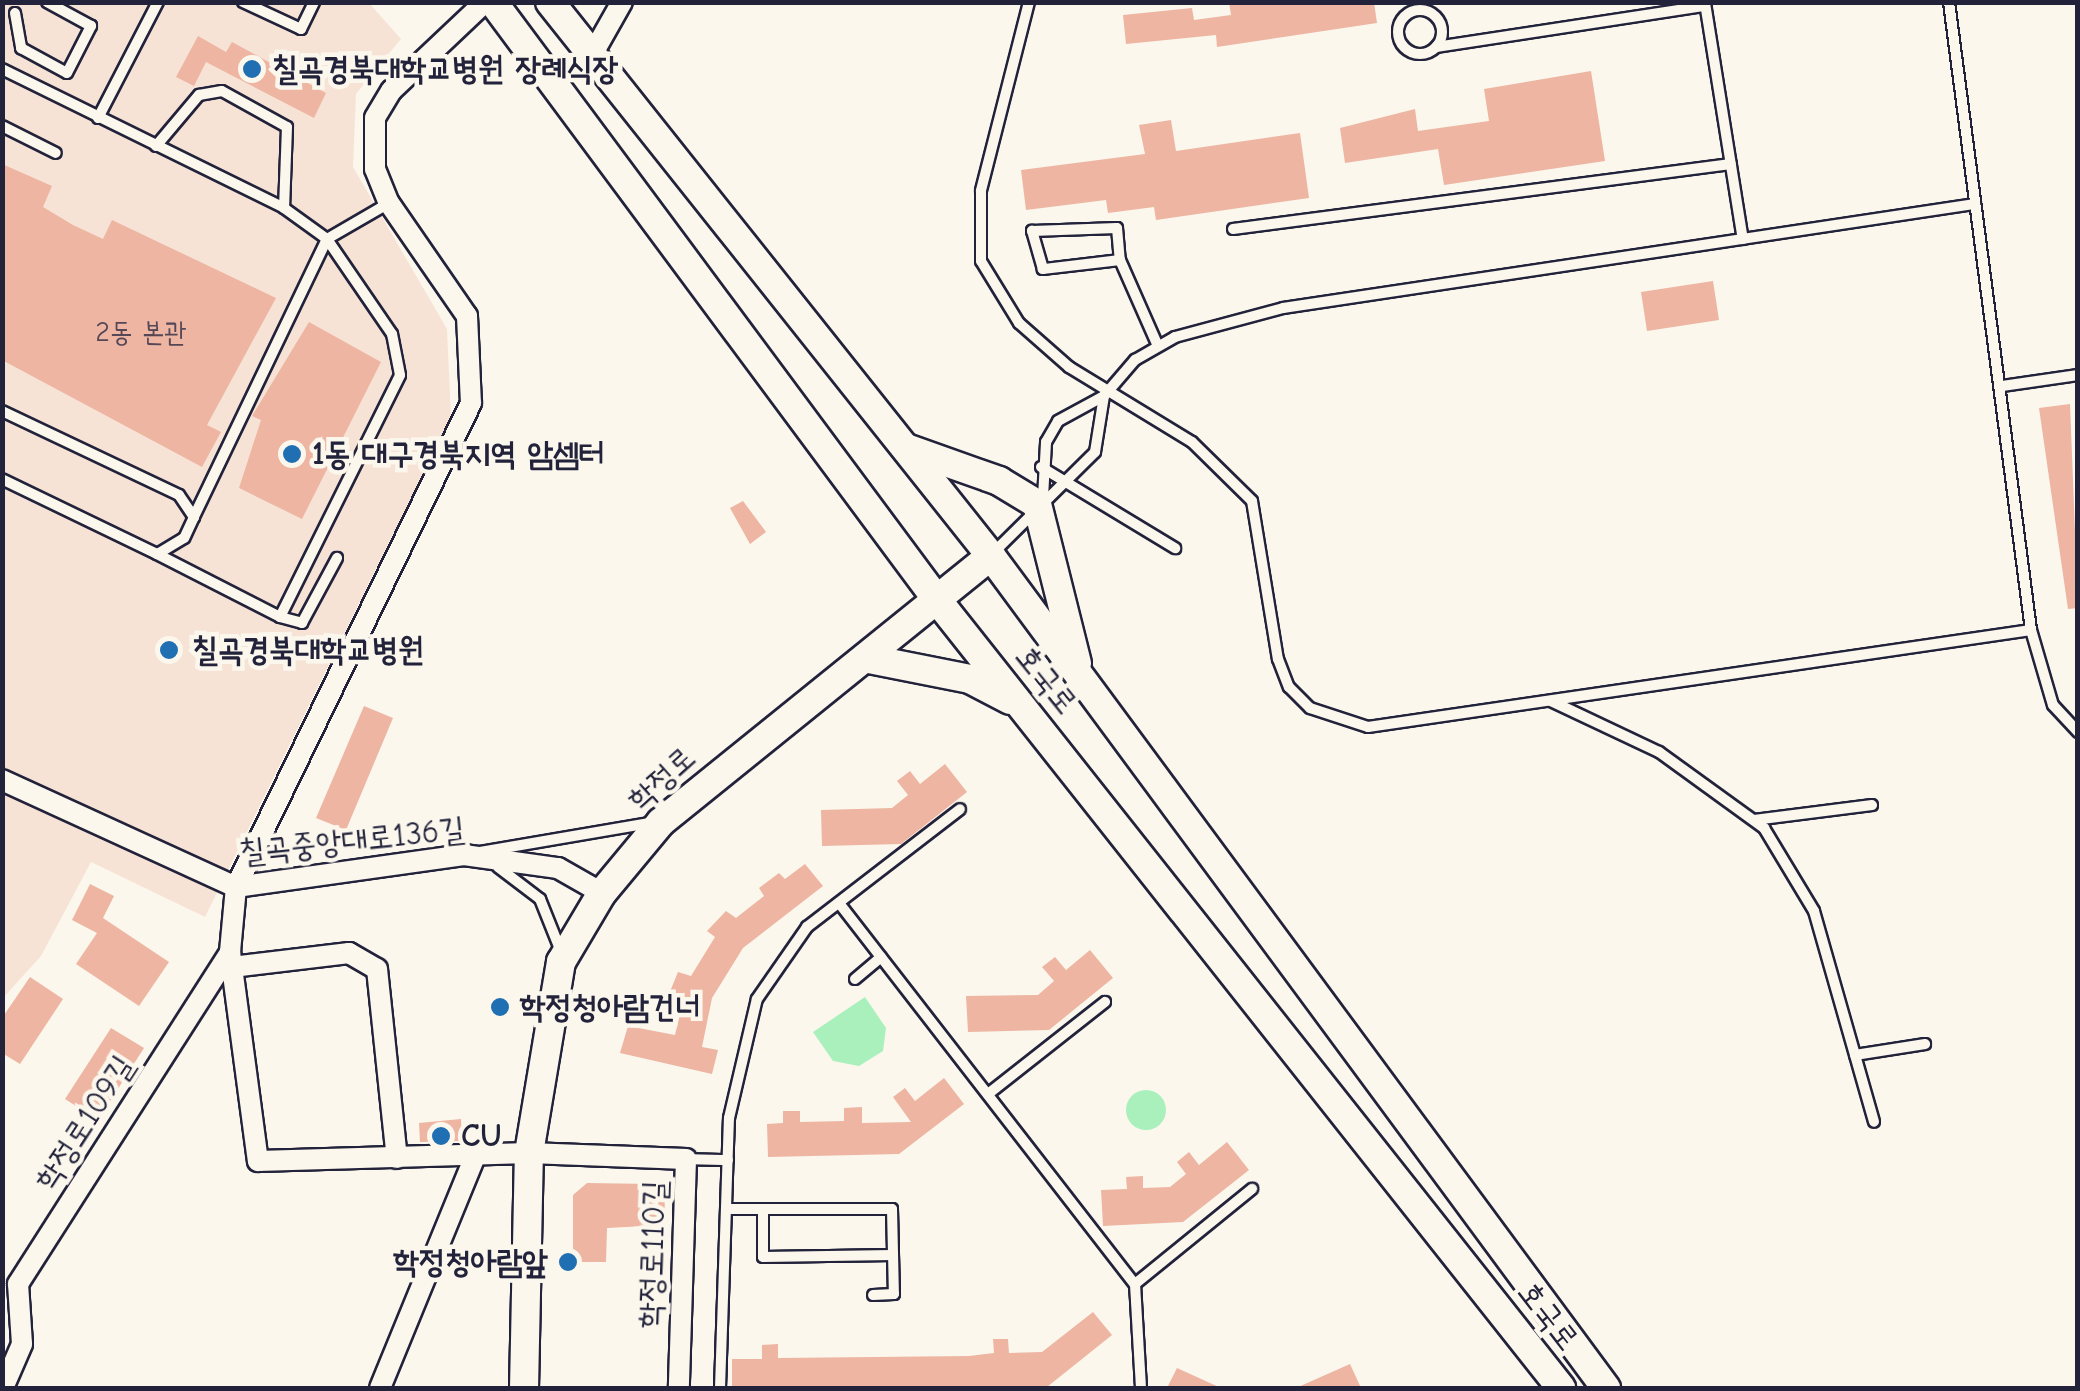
<!DOCTYPE html>
<meta charset="utf-8">
<style>
body{margin:0}
#map{position:relative;width:2080px;height:1391px;overflow:hidden;background:#fbf7ec;font-family:"Comic Neue","Poor Story",sans-serif}
div>[style]{position:absolute}
.built>*{inset:0;background:#f7e3d6}
.green>*{inset:0;background:#a9f0bc}
.round{border-radius:50%}
.building>*{inset:0;background:#edb5a2}
.roads{filter:drop-shadow(2px 0 #22223b) drop-shadow(-2px 0 #22223b) drop-shadow(0 2px #22223b) drop-shadow(0 -2px #22223b)}
.lane>*{height:10px;margin:-5px;padding:0 5px;transform-origin:5px;border-radius:5px;background:#fbf7ec}
.lane>.ring{margin:-5px;padding:0;box-sizing:content-box;background:none;border:10px solid #fbf7ec;border-radius:50%}
.street>*{height:20px;margin:-10px;padding:0 10px;transform-origin:10px;border-radius:10px;background:#fbf7ec}
.secondary>*{height:28px;margin:-14px;padding:0 14px;transform-origin:14px;border-radius:14px;background:#fbf7ec}
.dots>*{width:28px;height:28px;translate:-50% -50%;box-sizing:border-box;border:5px solid #fbf7ec;border-radius:50%}
span{translate:-50% -50%;white-space:nowrap;text-align:center;line-height:1.15;-webkit-text-stroke:9px #fbf7ec;paint-order:stroke}
.number-label{font-size:28px;color:#554755}
.number-label span{-webkit-text-stroke-width:0}
.poi-label{font-size:32px;color:#22223b;font-weight:700}
.left{translate:0 -50%;text-align:left}
.right{translate:-100% -50%;text-align:right}
.street-label{font-size:32px;color:#22223b}
.frame{position:absolute;inset:0;border:5px solid #22223b;pointer-events:none}
</style>
<div id="map">
<div class="built">
<div style="clip-path:polygon(3px 3px,369px 3px,401px 39px,356px 94px,353px 167px,447px 329px,451px 416px,205px 917px,91px 862px,41px 956px,3px 998px)"></div>
</div>
<div class="green">
<div style="clip-path:polygon(865px 997px,886px 1028px,883px 1051px,859px 1066px,833px 1061px,813px 1032px)"></div>
<div class="round" style="left:1126px;top:1090px;width:40px;height:40px"></div>
</div>
<div class="building">
<div style="clip-path:polygon(1229px 2px,1374px 2px,1377px 23px,1217px 47px,1216px 35px,1126px 44px,1123px 15px,1192px 8px,1194px 20px,1231px 15px)"></div>
<div style="clip-path:polygon(198px 36px,226px 52px,232px 42px,326px 93px,314px 118px,206px 62px,194px 86px,176px 77px)"></div>
<div style="clip-path:polygon(1591px 71px,1605px 161px,1444px 185px,1438px 149px,1345px 163px,1340px 128px,1415px 109px,1418px 131px,1489px 121px,1484px 89px)"></div>
<div style="clip-path:polygon(1171px 120px,1176px 151px,1300px 133px,1309px 198px,1156px 220px,1154px 207px,1108px 213px,1106px 200px,1026px 210px,1021px 170px,1145px 154px,1139px 125px)"></div>
<div style="clip-path:polygon(2px 164px,52px 186px,43px 207px,73px 225px,103px 239px,112px 220px,276px 298px,207px 425px,221px 432px,202px 467px,2px 360px)"></div>
<div style="clip-path:polygon(1713px 281px,1719px 320px,1647px 331px,1641px 292px)"></div>
<div style="clip-path:polygon(309px 322px,381px 362px,302px 519px,239px 488px,261px 420px,252px 416px)"></div>
<div style="clip-path:polygon(2070px 404px,2078px 608px,2068px 609px,2039px 408px)"></div>
<div style="clip-path:polygon(743px 501px,766px 532px,750px 544px,730px 508px)"></div>
<div style="clip-path:polygon(364px 706px,393px 718px,346px 830px,316px 818px)"></div>
<div style="clip-path:polygon(945px 764px,967px 792px,901px 844px,822px 846px,821px 810px,892px 808px,908px 795px,897px 781px,910px 771px,920px 784px)"></div>
<div style="clip-path:polygon(805px 864px,823px 886px,743px 948px,712px 998px,702px 1047px,718px 1050px,712px 1074px,620px 1053px,628px 1026px,675px 1035px,683px 1002px,667px 999px,678px 972px,691px 976px,715px 937px,707px 931px,726px 911px,736px 918px,764px 896px,759px 888px,779px 873px,785px 879px)"></div>
<div style="clip-path:polygon(90px 884px,114px 896px,103px 918px,169px 962px,139px 1006px,76px 964px,97px 933px,72px 920px)"></div>
<div style="clip-path:polygon(1090px 950px,1113px 978px,1049px 1030px,968px 1032px,966px 996px,1038px 995px,1054px 981px,1042px 967px,1055px 957px,1066px 970px)"></div>
<div style="clip-path:polygon(30px 977px,63px 999px,20px 1064px,2px 1053px,2px 1018px)"></div>
<div style="clip-path:polygon(111px 1028px,144px 1048px,98px 1120px,65px 1099px)"></div>
<div style="clip-path:polygon(944px 1078px,964px 1104px,899px 1154px,768px 1157px,767px 1124px,783px 1123px,783px 1111px,800px 1111px,800px 1122px,844px 1121px,844px 1108px,862px 1107px,862px 1123px,911px 1122px,893px 1097px,905px 1088px,915px 1101px)"></div>
<div style="clip-path:polygon(461px 1119px,462px 1141px,420px 1142px,419px 1123px)"></div>
<div style="clip-path:polygon(1227px 1142px,1249px 1170px,1183px 1222px,1103px 1226px,1101px 1190px,1127px 1189px,1126px 1177px,1143px 1176px,1143px 1188px,1170px 1187px,1186px 1174px,1177px 1162px,1189px 1152px,1199px 1165px)"></div>
<div style="clip-path:polygon(587px 1183px,653px 1184px,665px 1197px,664px 1225px,607px 1228px,606px 1262px,573px 1262px,573px 1195px)"></div>
<div style="clip-path:polygon(1093px 1312px,1112px 1335px,1047px 1387px,732px 1388px,732px 1359px,762px 1359px,762px 1345px,778px 1344px,778px 1358px,969px 1356px,994px 1353px,993px 1339px,1008px 1339px,1009px 1353px,1042px 1352px)"></div>
<div style="clip-path:polygon(1350px 1364px,1361px 1388px,1296px 1388px)"></div>
<div style="clip-path:polygon(1177px 1368px,1221px 1388px,1167px 1388px)"></div>
</div>
<div class="roads">
<div class="lane">
<div style="left:243px;top:2px;width:64px;rotate:25deg"></div>
<div style="left:301px;top:29px;width:30px;rotate:-64deg"></div>
<div style="left:1029px;top:2px;width:195px;rotate:104.3deg"></div>
<div style="left:981px;top:191px;width:70px;rotate:90deg"></div>
<div style="left:981px;top:261px;width:73px;rotate:58.5deg"></div>
<div style="left:1019px;top:323px;width:67px;rotate:41.3deg"></div>
<div style="left:1069px;top:367px;width:144px;rotate:31.4deg"></div>
<div style="left:1192px;top:442px;width:84px;rotate:44.5deg"></div>
<div style="left:1252px;top:501px;width:160px;rotate:80.7deg"></div>
<div style="left:1278px;top:659px;width:30px;rotate:69deg"></div>
<div style="left:1289px;top:687px;width:30px;rotate:45deg"></div>
<div style="left:1310px;top:708px;width:61px;rotate:18.1deg"></div>
<div style="left:1368px;top:727px;width:670px;rotate:-8.32deg"></div>
<div style="left:1949px;top:2px;width:633px;rotate:82.56deg"></div>
<div style="left:2031px;top:630px;width:78px;rotate:73.7deg"></div>
<div style="left:2053px;top:705px;width:37px;rotate:47deg"></div>
<div style="left:1705px;top:3px;width:239px;rotate:80.9deg"></div>
<div class="ring" style="left:1398px;top:10px;width:34px;height:34px"></div>
<div style="left:15px;top:13px;width:36px;rotate:80deg"></div>
<div style="left:21px;top:48px;width:52px;rotate:28.5deg"></div>
<div style="left:67px;top:73px;width:53px;rotate:-62.9deg"></div>
<div style="left:91px;top:26px;width:50px;rotate:-151.4deg"></div>
<div style="left:1436px;top:47px;width:272px;rotate:-8.7deg"></div>
<div style="left:2px;top:69px;width:314px;rotate:26.2deg"></div>
<div style="left:284px;top:208px;width:53px;rotate:35.8deg"></div>
<div style="left:327px;top:239px;width:308px;rotate:115.6deg"></div>
<div style="left:98px;top:118px;width:131px;rotate:-62.7deg"></div>
<div style="left:2px;top:126px;width:60px;rotate:26.6deg"></div>
<div style="left:156px;top:146px;width:67px;rotate:-49.9deg"></div>
<div style="left:199px;top:95px;width:23px;rotate:-10deg"></div>
<div style="left:222px;top:91px;width:74px;rotate:29deg"></div>
<div style="left:287px;top:127px;width:81px;rotate:92.1deg"></div>
<div style="left:1233px;top:229px;width:502px;rotate:-7.44deg"></div>
<div style="left:1120px;top:260px;width:78px;rotate:173.3deg"></div>
<div style="left:1043px;top:269px;width:40px;rotate:-106deg"></div>
<div style="left:1032px;top:231px;width:85px;rotate:-2deg"></div>
<div style="left:1117px;top:228px;width:32px;rotate:85deg"></div>
<div style="left:1120px;top:260px;width:94px;rotate:66.2deg"></div>
<div style="left:2002px;top:386px;width:77px;rotate:-8.2deg"></div>
<div style="left:2px;top:411px;width:196px;rotate:25.4deg"></div>
<div style="left:179px;top:495px;width:27px;rotate:56deg"></div>
<div style="left:194px;top:517px;width:23px;rotate:115deg"></div>
<div style="left:184px;top:538px;width:31px;rotate:149deg"></div>
<div style="left:157px;top:554px;width:172px;rotate:-154.2deg"></div>
<div style="left:1041px;top:467px;width:157px;rotate:31.2deg"></div>
<div style="left:1043px;top:498px;width:56px;rotate:-86.9deg"></div>
<div style="left:1046px;top:442px;width:24px;rotate:-60deg"></div>
<div style="left:1058px;top:421px;width:52px;rotate:-28.5deg"></div>
<div style="left:1104px;top:396px;width:48px;rotate:-49.3deg"></div>
<div style="left:1135px;top:360px;width:46px;rotate:-29.9deg"></div>
<div style="left:1175px;top:337px;width:112px;rotate:-15deg"></div>
<div style="left:1283px;top:308px;width:700px;rotate:-8.55deg"></div>
<div style="left:157px;top:554px;width:138px;rotate:27.1deg"></div>
<div style="left:280px;top:617px;width:270px;rotate:-63.6deg"></div>
<div style="left:400px;top:375px;width:42px;rotate:-101deg"></div>
<div style="left:392px;top:334px;width:115px;rotate:-124.4deg"></div>
<div style="left:327px;top:239px;width:72px;rotate:-30.1deg"></div>
<div style="left:992px;top:554px;width:145px;rotate:-44.7deg"></div>
<div style="left:1095px;top:452px;width:57px;rotate:-80.9deg"></div>
<div style="left:280px;top:617px;width:23px;rotate:15deg"></div>
<div style="left:302px;top:623px;width:74px;rotate:-61.7deg"></div>
<div style="left:1551px;top:701px;width:119px;rotate:25.3deg"></div>
<div style="left:1659px;top:752px;width:130px;rotate:35.9deg"></div>
<div style="left:1764px;top:828px;width:97px;rotate:58.9deg"></div>
<div style="left:1814px;top:911px;width:219px;rotate:74.1deg"></div>
<div style="left:1754px;top:820px;width:119px;rotate:-7.2deg"></div>
<div style="left:480px;top:852px;width:178px;rotate:-9.7deg"></div>
<div style="left:498px;top:867px;width:53px;rotate:37.3deg"></div>
<div style="left:540px;top:899px;width:54px;rotate:68.2deg"></div>
<div style="left:839px;top:903px;width:482px;rotate:52.2deg"></div>
<div style="left:1135px;top:1284px;width:104px;rotate:86.7deg"></div>
<div style="left:855px;top:979px;width:34px;rotate:-40deg"></div>
<div style="left:1855px;top:1055px;width:71px;rotate:-8.9deg"></div>
<div style="left:988px;top:1094px;width:149px;rotate:-38.2deg"></div>
<div style="left:686px;top:1159px;width:42px;rotate:1.4deg"></div>
<div style="left:726px;top:1209px;width:166px"></div>
<div style="left:892px;top:1209px;width:85px;rotate:88.7deg"></div>
<div style="left:894px;top:1294px;width:21px;rotate:177deg"></div>
<div style="left:763px;top:1209px;width:48px;rotate:90deg"></div>
<div style="left:763px;top:1257px;width:130px;rotate:-0.9deg"></div>
<div style="left:1135px;top:1284px;width:151px;rotate:-39.1deg"></div>
<div style="left:720px;top:1388px;width:270px;rotate:-88.1deg"></div>
<div style="left:729px;top:1118px;width:122px;rotate:-76.8deg"></div>
<div style="left:757px;top:999px;width:88px;rotate:-55.2deg"></div>
<div style="left:807px;top:927px;width:193px;rotate:-37.6deg"></div>
</div>
<div class="street">
<div style="left:485px;top:2px;width:129px;rotate:136.6deg"></div>
<div style="left:391px;top:91px;width:31px;rotate:121deg"></div>
<div style="left:375px;top:118px;width:51px;rotate:90deg"></div>
<div style="left:375px;top:169px;width:37px;rotate:68deg"></div>
<div style="left:389px;top:203px;width:137px;rotate:55.4deg"></div>
<div style="left:467px;top:316px;width:87px;rotate:87.4deg"></div>
<div style="left:471px;top:403px;width:538px;rotate:115.9deg"></div>
<div style="left:236px;top:887px;width:65px;rotate:95.3deg"></div>
<div style="left:230px;top:952px;width:211px;rotate:82.4deg"></div>
<div style="left:258px;top:1161px;width:271px;rotate:-1.7deg"></div>
<div style="left:529px;top:1153px;width:157px;rotate:2.2deg"></div>
<div style="left:686px;top:1159px;width:229px;rotate:91.8deg"></div>
<div style="left:592px;top:55px;width:61px;rotate:-60.5deg"></div>
<div style="left:2px;top:780px;width:257px;rotate:24.6deg"></div>
<div style="left:236px;top:887px;width:230px;rotate:-8deg"></div>
<div style="left:464px;top:855px;width:95px;rotate:7.9deg"></div>
<div style="left:558px;top:868px;width:51px;rotate:29.6deg"></div>
<div style="left:232px;top:967px;width:118px;rotate:-6.8deg"></div>
<div style="left:349px;top:953px;width:32px;rotate:30deg"></div>
<div style="left:377px;top:969px;width:190px;rotate:84deg"></div>
<div style="left:3px;top:1388px;width:48px;rotate:-66.6deg"></div>
<div style="left:22px;top:1344px;width:60px;rotate:-93.8deg"></div>
<div style="left:18px;top:1284px;width:394px;rotate:-57.4deg"></div>
<div style="left:380px;top:1388px;width:251px;rotate:-67.7deg"></div>
</div>
<div class="secondary">
<div style="left:493px;top:2px;width:746px;rotate:53.39deg"></div>
<div style="left:938px;top:601px;width:1004px;rotate:51.63deg"></div>
<div style="left:550px;top:2px;width:708px;rotate:51.48deg"></div>
<div style="left:991px;top:556px;width:1035px;rotate:53.53deg"></div>
<div style="left:906px;top:448px;width:99px;rotate:19.5deg"></div>
<div style="left:999px;top:481px;width:44px;rotate:31.2deg"></div>
<div style="left:1037px;top:504px;width:164px;rotate:75.9deg"></div>
<div style="left:869px;top:659px;width:103px;rotate:11.2deg"></div>
<div style="left:970px;top:679px;width:45px;rotate:27.7deg"></div>
<div style="left:524px;top:1388px;width:235px;rotate:-88.8deg"></div>
<div style="left:529px;top:1153px;width:194px;rotate:-80.5deg"></div>
<div style="left:561px;top:962px;width:80px;rotate:-59.3deg"></div>
<div style="left:602px;top:893px;width:92px;rotate:-50.3deg"></div>
<div style="left:661px;top:822px;width:424px;rotate:-38.9deg"></div>
</div>
</div>
<div class="dots">
<div style="left:252px;top:69px;background:#1f6fb2"></div>
<div style="left:292px;top:454px;background:#1f6fb2"></div>
<div style="left:169px;top:650px;background:#1f6fb2"></div>
<div style="left:500px;top:1007px;background:#1f6fb2"></div>
<div style="left:441px;top:1136px;background:#1f6fb2"></div>
<div style="left:568px;top:1262px;background:#1f6fb2"></div>
</div>
<div class="number-label">
<span style="left:141px;top:332px">2동 본관</span>
</div>
<div class="poi-label">
<span class="left" style="left:272px;top:69px">칠곡경북대학교병원 장례식장</span>
<span class="left" style="left:312px;top:454px">1동 대구경북지역 암셈터</span>
<span class="left" style="left:192px;top:650px">칠곡경북대학교병원</span>
<span class="left" style="left:520px;top:1007px">학정청아람건너</span>
<span class="left" style="left:461px;top:1136px">CU</span>
<span class="right" style="left:548px;top:1262px">학정청아람앞</span>
</div>
<div class="street-label">
<span style="left:1046px;top:680px;rotate:51deg">호국로</span>
<span style="left:662px;top:779px;rotate:-42deg">학정로</span>
<span style="left:352px;top:841px;rotate:-6deg">칠곡중앙대로136길</span>
<span style="left:85px;top:1123px;rotate:-57deg">학정로109길</span>
<span style="left:653px;top:1254px;rotate:-88deg">학정로110길</span>
<span style="left:1548px;top:1316px;rotate:52deg">호국로</span>
</div>
<div class="frame"></div>
</div>
